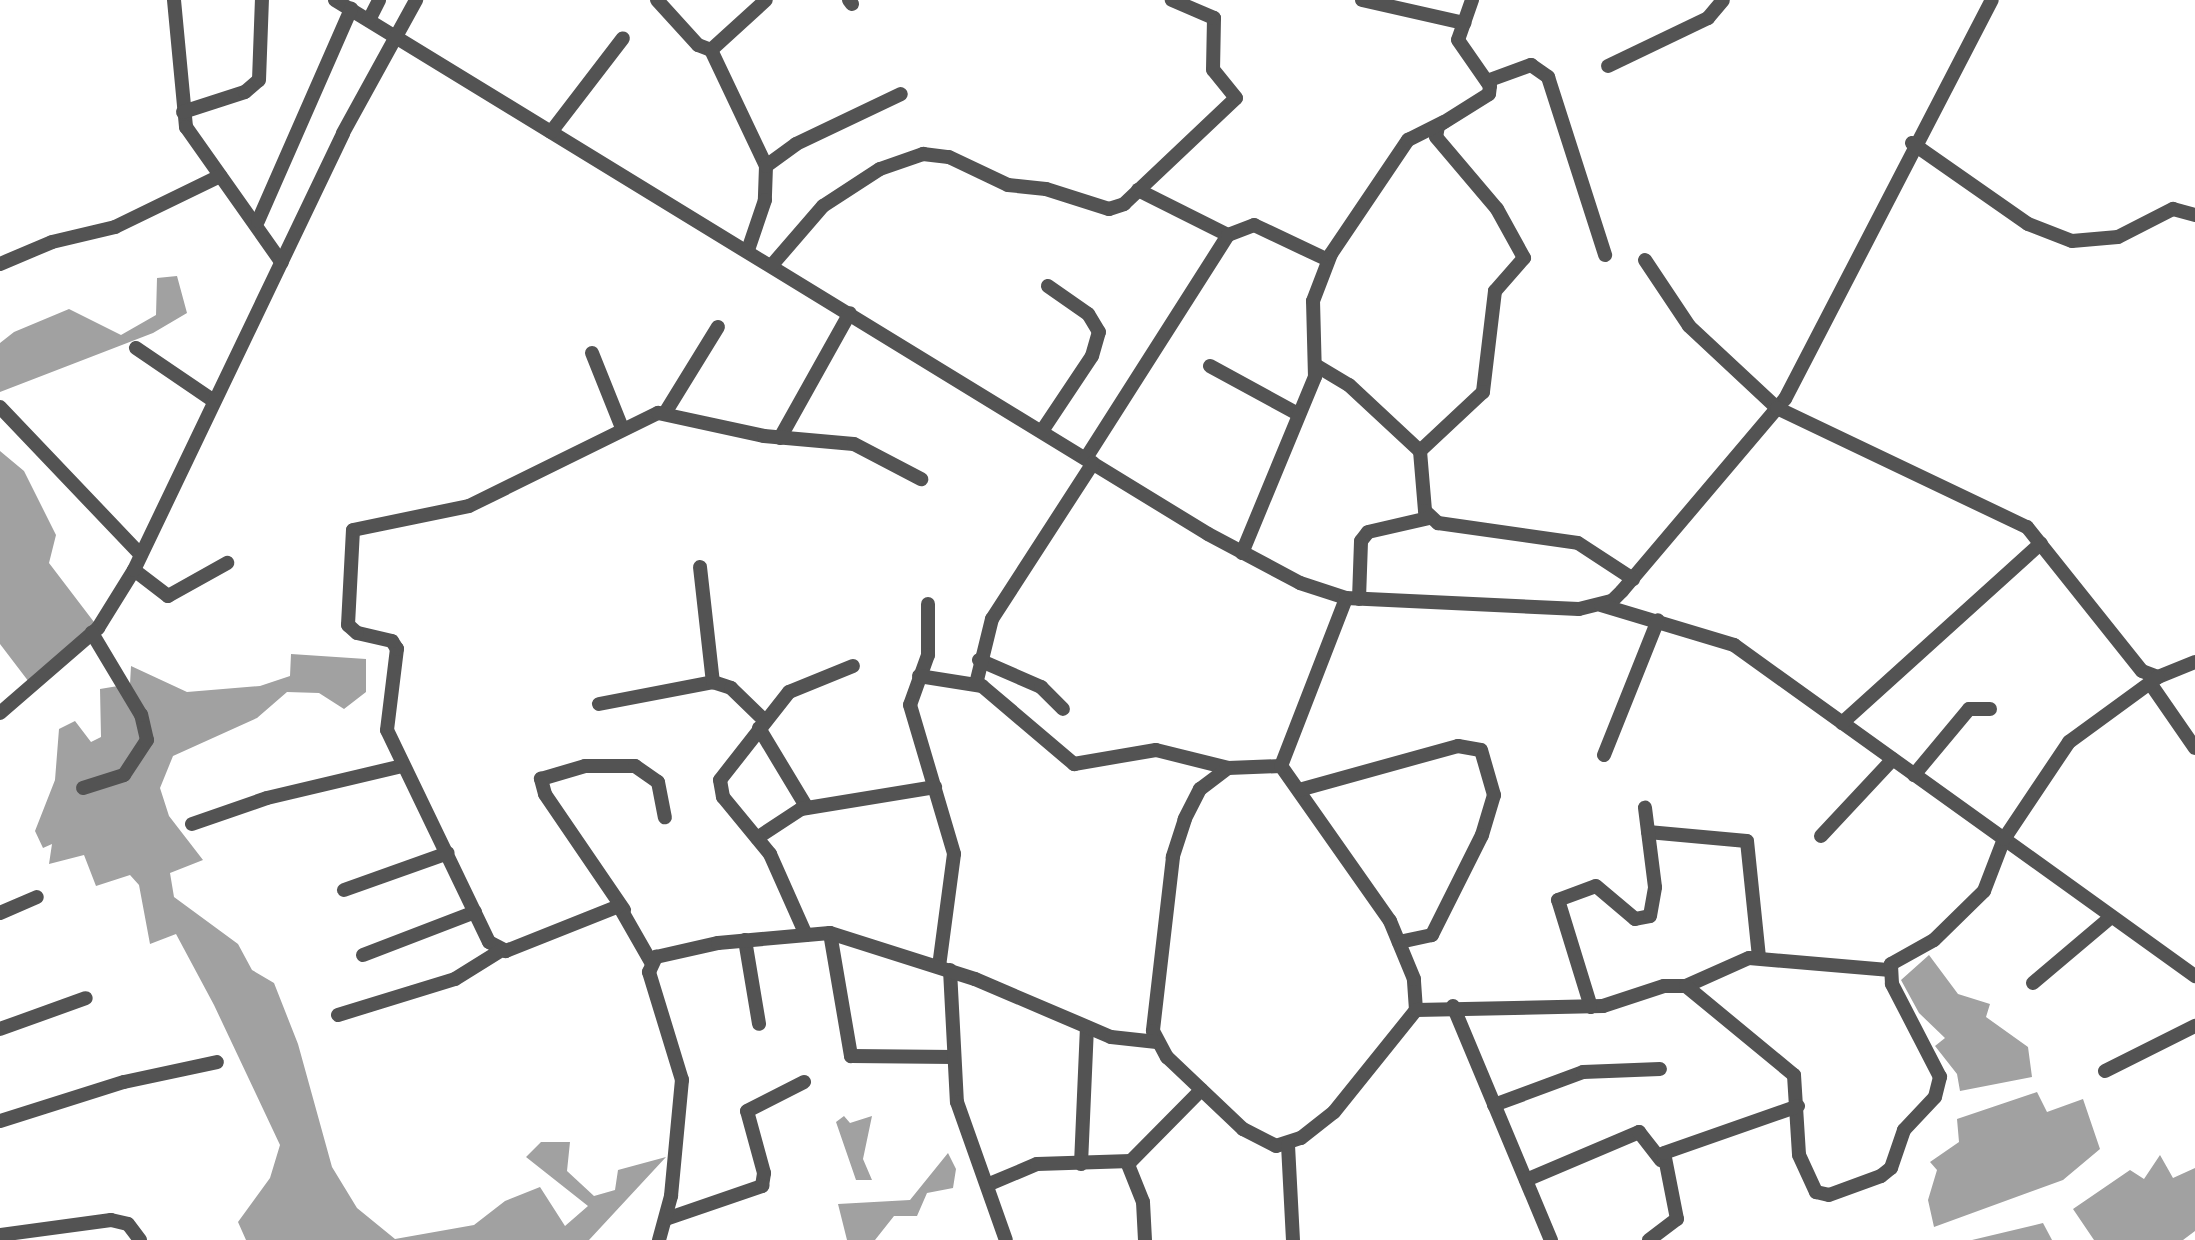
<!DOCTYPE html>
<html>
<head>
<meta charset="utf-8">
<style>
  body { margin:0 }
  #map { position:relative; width:2195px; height:1240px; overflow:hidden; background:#fff; font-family:Raleway,sans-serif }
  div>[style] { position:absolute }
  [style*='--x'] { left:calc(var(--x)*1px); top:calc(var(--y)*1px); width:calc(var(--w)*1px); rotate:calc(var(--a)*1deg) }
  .water>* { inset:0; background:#a1a1a1 }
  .minor>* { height:14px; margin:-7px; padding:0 7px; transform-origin:7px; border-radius:7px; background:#535353 }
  span { translate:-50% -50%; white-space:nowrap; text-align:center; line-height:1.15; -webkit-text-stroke:7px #fff; paint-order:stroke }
</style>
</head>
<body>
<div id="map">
  <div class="water">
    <i style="clip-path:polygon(177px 276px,187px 313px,153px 333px,0 392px,0 343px,14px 332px,69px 309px,121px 335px,156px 315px,157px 278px)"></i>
    <i style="clip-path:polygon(0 451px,24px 471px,56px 535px,49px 563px,97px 626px,32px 686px,0 644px)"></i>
    <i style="clip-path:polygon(291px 654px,366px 659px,366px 692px,344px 709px,319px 693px,287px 692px,257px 718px,173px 756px,160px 788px,169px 816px,203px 860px,170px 873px,174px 897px,238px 944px,252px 970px,274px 983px,298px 1044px,332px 1167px,357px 1208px,395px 1239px,474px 1225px,505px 1201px,540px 1187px,565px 1226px,588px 1206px,526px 1157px,541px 1142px,570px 1142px,567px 1171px,594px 1196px,615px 1190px,618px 1170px,666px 1157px,589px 1240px,246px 1240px,238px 1222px,270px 1178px,280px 1145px,214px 1005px,176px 934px,150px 944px,139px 885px,130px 875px,96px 886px,84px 855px,49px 864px,52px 844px,43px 848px,35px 831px,55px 780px,59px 729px,75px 721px,91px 742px,101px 737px,100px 689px,130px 684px,131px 666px,187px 692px,260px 686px,290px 676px)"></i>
    <i style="clip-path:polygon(1929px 955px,1958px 994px,1990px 1004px,1986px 1017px,2028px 1047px,2032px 1077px,1960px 1091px,1957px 1074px,1935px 1046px,1945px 1038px,1919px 1013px,1901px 980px)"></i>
    <i style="clip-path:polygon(2037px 1092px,2047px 1112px,2083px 1099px,2100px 1149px,2063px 1180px,1934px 1227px,1928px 1200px,1937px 1170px,1930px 1162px,1959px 1142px,1957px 1119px)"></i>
    <i style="clip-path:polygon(844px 1116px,850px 1123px,872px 1116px,863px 1159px,872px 1180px,856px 1180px,836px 1122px)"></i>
    <i style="clip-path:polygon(948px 1153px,956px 1169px,953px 1188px,927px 1193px,917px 1216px,894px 1216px,875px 1240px,847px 1240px,838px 1204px,910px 1200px)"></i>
    <i style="clip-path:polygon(2160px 1155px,2173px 1178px,2195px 1168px,2195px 1231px,2183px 1240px,2094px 1240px,2073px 1209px,2130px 1170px,2144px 1179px)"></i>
    <i style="clip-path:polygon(2043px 1223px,2052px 1240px,1972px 1240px)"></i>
  </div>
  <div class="minor">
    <i style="--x:174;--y:0;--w:128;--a:84.6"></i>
    <i style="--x:186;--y:127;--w:166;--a:54.8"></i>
    <i style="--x:335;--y:0;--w:1023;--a:31.45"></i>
    <i style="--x:1208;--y:534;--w:104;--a:28"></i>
    <i style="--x:1300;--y:583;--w:48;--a:18.1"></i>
    <i style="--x:1346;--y:598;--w:233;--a:2.7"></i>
    <i style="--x:1579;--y:609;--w:34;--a:-14"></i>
    <i style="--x:1612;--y:601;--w:14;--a:-45"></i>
    <i style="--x:1622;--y:591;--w:252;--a:-49.7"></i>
    <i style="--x:1785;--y:399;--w:449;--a:-62.6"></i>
    <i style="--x:657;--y:0;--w:61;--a:47.7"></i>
    <i style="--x:698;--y:45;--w:14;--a:21"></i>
    <i style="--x:711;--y:50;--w:74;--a:-42.3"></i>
    <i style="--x:849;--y:0;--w:5;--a:53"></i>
    <i style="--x:1362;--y:0;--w:105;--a:12.7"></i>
    <i style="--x:1472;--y:0;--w:42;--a:109.3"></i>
    <i style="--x:1458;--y:40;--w:56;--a:55.2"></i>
    <i style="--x:1490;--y:86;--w:8;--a:97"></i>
    <i style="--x:1489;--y:94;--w:60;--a:147.9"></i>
    <i style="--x:1438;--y:126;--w:11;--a:100"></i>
    <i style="--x:1436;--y:137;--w:94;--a:49.7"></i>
    <i style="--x:1497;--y:209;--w:56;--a:61.1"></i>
    <i style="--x:1524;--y:258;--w:44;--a:131.3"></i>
    <i style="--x:1495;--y:291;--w:102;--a:96.8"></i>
    <i style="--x:1483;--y:392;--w:86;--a:136.9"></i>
    <i style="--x:1420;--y:451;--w:60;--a:85.2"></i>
    <i style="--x:1425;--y:511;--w:18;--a:43"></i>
    <i style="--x:1438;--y:523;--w:141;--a:8.1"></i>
    <i style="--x:1578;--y:543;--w:66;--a:33.2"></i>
    <i style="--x:369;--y:20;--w:22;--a:-63"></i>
    <i style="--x:711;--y:50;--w:128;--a:64.6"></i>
    <i style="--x:766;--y:166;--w:34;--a:92"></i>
    <i style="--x:765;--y:200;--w:53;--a:108.8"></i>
    <i style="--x:1608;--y:66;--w:111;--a:-25.6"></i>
    <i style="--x:1708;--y:18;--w:23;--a:-50"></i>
    <i style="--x:1487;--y:81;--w:47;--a:-20"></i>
    <i style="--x:1531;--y:65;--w:21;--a:35"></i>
    <i style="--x:1548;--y:77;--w:187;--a:72.2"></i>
    <i style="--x:183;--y:112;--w:65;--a:-17.9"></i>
    <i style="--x:245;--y:92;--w:18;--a:-41"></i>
    <i style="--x:259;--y:80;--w:80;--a:-87.9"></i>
    <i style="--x:551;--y:132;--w:118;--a:-52.5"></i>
    <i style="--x:1912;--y:143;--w:141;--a:34.9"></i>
    <i style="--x:2028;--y:224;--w:47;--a:21.1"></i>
    <i style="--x:2072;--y:241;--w:46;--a:-5"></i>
    <i style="--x:2118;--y:237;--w:62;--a:-27"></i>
    <i style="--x:2173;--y:209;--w:23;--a:15"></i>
    <i style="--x:766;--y:166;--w:37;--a:-36"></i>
    <i style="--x:796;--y:144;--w:116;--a:-25.5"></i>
    <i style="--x:1138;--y:190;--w:101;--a:26.6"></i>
    <i style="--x:258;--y:221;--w:232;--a:-66.3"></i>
    <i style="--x:1645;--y:260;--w:79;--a:56.3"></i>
    <i style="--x:1689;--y:326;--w:120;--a:43"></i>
    <i style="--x:1777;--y:408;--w:277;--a:25.5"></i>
    <i style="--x:2027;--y:527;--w:184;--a:51.4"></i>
    <i style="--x:2142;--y:671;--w:17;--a:21"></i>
    <i style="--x:2158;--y:677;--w:40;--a:-22"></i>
    <i style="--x:0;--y:264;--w:56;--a:-22.9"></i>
    <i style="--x:52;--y:242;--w:65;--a:-13.4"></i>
    <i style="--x:115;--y:227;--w:117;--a:-25.9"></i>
    <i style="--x:772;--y:265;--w:78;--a:-49.2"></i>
    <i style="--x:823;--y:206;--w:68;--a:-33"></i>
    <i style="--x:880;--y:169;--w:46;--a:-19.2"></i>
    <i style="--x:923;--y:154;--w:26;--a:7"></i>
    <i style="--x:949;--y:157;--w:65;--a:25.4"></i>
    <i style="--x:1008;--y:185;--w:38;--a:6"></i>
    <i style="--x:1046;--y:189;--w:66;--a:17.6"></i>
    <i style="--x:1109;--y:209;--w:16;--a:-18"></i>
    <i style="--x:1124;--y:204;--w:154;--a:-43.4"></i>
    <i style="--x:1236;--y:98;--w:36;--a:-129"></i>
    <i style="--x:1213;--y:70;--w:52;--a:-88.9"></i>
    <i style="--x:1214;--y:18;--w:46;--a:-156.8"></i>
    <i style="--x:136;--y:348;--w:94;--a:34.2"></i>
    <i style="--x:592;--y:353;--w:81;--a:68.2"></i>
    <i style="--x:1210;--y:366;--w:100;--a:28.6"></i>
    <i style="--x:1317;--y:366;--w:37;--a:31"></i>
    <i style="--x:1349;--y:385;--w:97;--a:42.9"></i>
    <i style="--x:0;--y:407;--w:204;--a:46.4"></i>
    <i style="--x:665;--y:413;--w:101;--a:-58.4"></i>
    <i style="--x:1042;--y:431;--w:90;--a:-56.3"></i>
    <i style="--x:1092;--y:356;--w:25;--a:-74"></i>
    <i style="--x:1099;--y:332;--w:21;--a:-121"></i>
    <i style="--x:1088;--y:314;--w:49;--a:-145"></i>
    <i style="--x:780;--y:438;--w:143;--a:-60.8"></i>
    <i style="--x:1086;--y:458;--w:264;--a:-57.5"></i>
    <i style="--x:1228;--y:235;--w:28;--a:-21"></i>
    <i style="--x:1254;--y:225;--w:82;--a:25.3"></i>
    <i style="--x:1242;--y:553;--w:191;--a:-67.5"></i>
    <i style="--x:1315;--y:377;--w:76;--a:-91.5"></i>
    <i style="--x:1313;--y:301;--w:50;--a:-69"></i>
    <i style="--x:1331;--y:254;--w:138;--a:-56"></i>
    <i style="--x:1408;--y:140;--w:40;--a:-26.6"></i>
    <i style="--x:700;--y:567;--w:116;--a:83.6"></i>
    <i style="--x:134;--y:570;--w:43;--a:37.4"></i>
    <i style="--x:168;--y:596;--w:68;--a:-29.2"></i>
    <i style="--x:1359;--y:599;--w:58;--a:-88"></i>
    <i style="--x:1361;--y:541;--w:11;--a:-52"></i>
    <i style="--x:1368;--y:532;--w:63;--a:-12.9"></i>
    <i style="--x:928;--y:604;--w:51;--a:90"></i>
    <i style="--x:928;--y:655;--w:53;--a:109.8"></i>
    <i style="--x:910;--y:705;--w:155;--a:73.5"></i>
    <i style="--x:954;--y:854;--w:113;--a:97.6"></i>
    <i style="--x:1601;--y:605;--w:139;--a:16.7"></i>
    <i style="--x:1734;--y:645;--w:568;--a:35.68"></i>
    <i style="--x:979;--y:660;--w:68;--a:23.5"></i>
    <i style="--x:1041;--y:687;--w:31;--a:45"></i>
    <i style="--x:919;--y:676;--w:64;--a:9"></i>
    <i style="--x:982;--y:686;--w:121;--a:40.3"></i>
    <i style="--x:1074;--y:764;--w:83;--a:-9.7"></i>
    <i style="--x:1156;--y:750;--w:74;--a:14"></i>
    <i style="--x:2150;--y:683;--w:79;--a:55.3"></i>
    <i style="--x:976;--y:684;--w:67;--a:-76.2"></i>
    <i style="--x:992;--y:619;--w:186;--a:-57.1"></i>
    <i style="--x:599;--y:704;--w:116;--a:-10.9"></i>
    <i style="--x:713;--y:682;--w:19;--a:18"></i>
    <i style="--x:731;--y:688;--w:47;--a:44.1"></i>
    <i style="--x:0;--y:713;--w:130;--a:-40.9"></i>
    <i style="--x:98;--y:628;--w:68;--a:-58.2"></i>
    <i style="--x:134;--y:570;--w:484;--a:-64.4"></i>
    <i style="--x:343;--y:133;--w:152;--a:-61.2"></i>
    <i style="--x:1842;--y:723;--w:268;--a:-42.1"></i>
    <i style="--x:759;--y:728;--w:93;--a:59"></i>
    <i style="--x:1604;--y:755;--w:145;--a:-68.2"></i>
    <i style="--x:1281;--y:766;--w:53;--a:177.8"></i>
    <i style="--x:1228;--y:768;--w:35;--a:143"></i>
    <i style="--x:1200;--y:789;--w:34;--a:117"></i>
    <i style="--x:1185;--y:819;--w:40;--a:108"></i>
    <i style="--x:1173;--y:857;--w:175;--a:96.6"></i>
    <i style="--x:1153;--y:1031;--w:30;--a:62"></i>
    <i style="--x:1167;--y:1057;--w:105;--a:43.5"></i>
    <i style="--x:1243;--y:1129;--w:37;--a:27"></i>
    <i style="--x:1276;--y:1146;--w:26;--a:-18"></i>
    <i style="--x:1301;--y:1138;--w:42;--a:-38.2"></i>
    <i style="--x:1334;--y:1112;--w:131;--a:-51.2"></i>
    <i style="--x:1416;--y:1010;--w:31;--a:-94"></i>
    <i style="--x:1414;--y:979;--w:63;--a:-112.5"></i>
    <i style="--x:1390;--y:921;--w:189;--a:-125.1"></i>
    <i style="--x:1281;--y:766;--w:180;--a:-68.8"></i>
    <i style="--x:1914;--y:775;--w:86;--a:-50.2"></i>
    <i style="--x:1969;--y:709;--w:21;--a:0"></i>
    <i style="--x:83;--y:788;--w:43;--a:-17.6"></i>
    <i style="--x:124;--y:775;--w:42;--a:-56.7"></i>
    <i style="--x:147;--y:740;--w:26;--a:-103"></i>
    <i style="--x:141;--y:715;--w:96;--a:-120.9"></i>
    <i style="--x:1299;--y:790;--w:165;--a:-15.5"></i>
    <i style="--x:1458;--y:746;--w:23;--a:10"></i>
    <i style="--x:1481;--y:750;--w:47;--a:73.9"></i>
    <i style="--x:1494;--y:795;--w:42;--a:106.7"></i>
    <i style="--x:1482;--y:835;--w:112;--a:116.6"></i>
    <i style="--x:1432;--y:935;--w:34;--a:168"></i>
    <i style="--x:192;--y:824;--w:79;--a:-19.1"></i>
    <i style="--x:267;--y:798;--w:139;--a:-13.3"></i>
    <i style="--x:1648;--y:832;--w:99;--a:5.2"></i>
    <i style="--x:1747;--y:841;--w:117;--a:84.1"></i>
    <i style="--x:1821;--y:836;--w:105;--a:-46.9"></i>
    <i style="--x:757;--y:838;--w:53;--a:-33.4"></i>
    <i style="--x:801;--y:809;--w:136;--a:-9.3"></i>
    <i style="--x:344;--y:890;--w:110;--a:-19.6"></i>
    <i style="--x:624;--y:910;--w:140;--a:-124.3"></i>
    <i style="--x:545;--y:794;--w:16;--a:-105"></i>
    <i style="--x:541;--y:779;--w:46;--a:-16.5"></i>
    <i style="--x:585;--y:766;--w:50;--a:0"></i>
    <i style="--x:635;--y:766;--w:28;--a:35"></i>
    <i style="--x:658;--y:782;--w:36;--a:79"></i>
    <i style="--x:0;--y:913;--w:40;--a:-23.4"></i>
    <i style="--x:830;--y:933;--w:125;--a:80.3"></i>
    <i style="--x:851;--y:1056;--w:103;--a:0.6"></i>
    <i style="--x:806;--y:935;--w:89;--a:-114"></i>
    <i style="--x:770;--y:854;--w:74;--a:-129.5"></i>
    <i style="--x:723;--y:797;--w:17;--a:-100"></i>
    <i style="--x:720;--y:780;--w:112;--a:-51.9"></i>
    <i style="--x:789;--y:692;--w:69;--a:-22.1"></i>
    <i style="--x:745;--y:940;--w:85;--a:80.5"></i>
    <i style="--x:363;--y:955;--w:120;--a:-21"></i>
    <i style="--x:651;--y:962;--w:64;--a:-119.7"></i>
    <i style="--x:619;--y:906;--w:122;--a:158.3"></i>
    <i style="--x:506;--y:951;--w:19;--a:-152"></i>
    <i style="--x:489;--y:942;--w:235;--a:-115.7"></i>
    <i style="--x:387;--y:730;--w:82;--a:-83"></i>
    <i style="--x:397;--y:649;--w:9;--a:-122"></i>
    <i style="--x:392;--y:641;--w:36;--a:-167"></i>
    <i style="--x:357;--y:633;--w:12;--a:-138"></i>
    <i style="--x:348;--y:625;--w:95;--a:-87"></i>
    <i style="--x:353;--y:530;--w:118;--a:-11.7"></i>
    <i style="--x:469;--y:506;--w:211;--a:-26.2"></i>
    <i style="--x:658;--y:413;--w:108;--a:12.2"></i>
    <i style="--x:764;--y:436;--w:90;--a:5.1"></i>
    <i style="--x:854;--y:444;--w:76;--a:27.6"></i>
    <i style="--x:950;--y:970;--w:132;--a:87"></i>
    <i style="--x:957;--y:1102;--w:146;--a:70.5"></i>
    <i style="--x:2033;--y:983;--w:102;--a:-40.2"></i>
    <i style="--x:1686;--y:986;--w:69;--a:-24"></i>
    <i style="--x:1749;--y:958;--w:142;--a:4.9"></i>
    <i style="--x:1453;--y:1006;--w:254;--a:67.3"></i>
    <i style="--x:1591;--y:1007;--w:112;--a:-107.1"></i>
    <i style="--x:1558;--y:900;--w:40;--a:-20.2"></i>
    <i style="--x:1596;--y:886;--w:51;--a:40.2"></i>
    <i style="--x:1635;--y:919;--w:15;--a:-11"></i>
    <i style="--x:1650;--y:916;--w:29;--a:-80"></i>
    <i style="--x:1655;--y:887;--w:80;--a:-97.2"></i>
    <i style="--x:1416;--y:1010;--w:187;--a:-1.2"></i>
    <i style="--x:1603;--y:1006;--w:64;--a:-18.2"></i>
    <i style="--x:1664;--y:986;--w:22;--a:0"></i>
    <i style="--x:1686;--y:986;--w:140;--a:39.5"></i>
    <i style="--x:1794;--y:1075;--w:80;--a:86.4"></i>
    <i style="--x:1799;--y:1155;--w:41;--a:65.3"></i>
    <i style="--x:1816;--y:1192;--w:13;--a:13"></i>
    <i style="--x:1829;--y:1195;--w:55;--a:-20.1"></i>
    <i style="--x:1881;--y:1176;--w:13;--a:-39"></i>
    <i style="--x:1891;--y:1168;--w:40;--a:-71.1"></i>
    <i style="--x:1904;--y:1130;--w:45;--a:-46.8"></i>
    <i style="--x:1935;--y:1097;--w:21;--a:-76"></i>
    <i style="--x:1940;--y:1077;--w:105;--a:-117.3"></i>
    <i style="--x:1892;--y:984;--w:20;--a:-93"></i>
    <i style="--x:1891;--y:964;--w:49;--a:-29.2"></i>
    <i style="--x:1934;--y:940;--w:70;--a:-44.4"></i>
    <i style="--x:1984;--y:891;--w:56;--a:-69"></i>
    <i style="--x:2004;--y:839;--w:117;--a:-56.2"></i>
    <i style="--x:2069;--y:742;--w:110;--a:-36.1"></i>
    <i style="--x:338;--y:1015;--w:122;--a:-17.1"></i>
    <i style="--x:455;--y:979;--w:53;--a:-31.9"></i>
    <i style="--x:0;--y:1029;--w:91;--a:-19.8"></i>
    <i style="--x:2105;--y:1071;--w:101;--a:-26.6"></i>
    <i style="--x:1494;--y:1105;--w:95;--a:-20.3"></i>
    <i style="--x:1583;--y:1072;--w:77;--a:-2.2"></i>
    <i style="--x:0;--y:1121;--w:130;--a:-17.5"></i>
    <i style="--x:124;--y:1082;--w:95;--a:-12.1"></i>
    <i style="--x:1288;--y:1145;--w:95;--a:87"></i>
    <i style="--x:1127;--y:1162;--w:43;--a:68.2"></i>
    <i style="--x:1143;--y:1202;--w:38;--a:87"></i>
    <i style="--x:1081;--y:1164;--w:137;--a:-87.5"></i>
    <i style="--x:1526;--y:1180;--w:123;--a:-23"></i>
    <i style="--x:1639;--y:1132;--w:36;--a:52"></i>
    <i style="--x:987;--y:1185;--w:54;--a:-22.8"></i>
    <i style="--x:1037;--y:1164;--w:94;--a:-1.8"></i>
    <i style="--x:1131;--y:1161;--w:100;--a:-45.4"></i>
    <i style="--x:666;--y:1219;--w:102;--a:-19"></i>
    <i style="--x:762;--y:1186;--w:13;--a:-81"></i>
    <i style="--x:764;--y:1173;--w:64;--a:-105.3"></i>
    <i style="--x:747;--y:1111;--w:64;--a:-27"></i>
    <i style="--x:0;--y:1235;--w:112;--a:-7.7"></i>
    <i style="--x:111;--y:1220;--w:17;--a:13"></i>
    <i style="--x:128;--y:1224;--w:20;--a:53"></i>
    <i style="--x:659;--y:1240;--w:46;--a:-74.7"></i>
    <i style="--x:671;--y:1196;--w:117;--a:-84.6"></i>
    <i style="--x:682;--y:1080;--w:113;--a:-107"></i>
    <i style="--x:649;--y:972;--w:17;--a:-65"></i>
    <i style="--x:656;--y:957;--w:64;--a:-12.7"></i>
    <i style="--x:718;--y:943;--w:112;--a:-5.1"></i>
    <i style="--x:830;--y:933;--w:152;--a:17.6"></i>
    <i style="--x:975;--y:979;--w:148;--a:23.1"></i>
    <i style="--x:1111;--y:1037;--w:46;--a:6.2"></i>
    <i style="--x:1649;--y:1240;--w:35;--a:-37"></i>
    <i style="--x:1677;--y:1219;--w:67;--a:-101.1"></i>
    <i style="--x:1664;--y:1153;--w:142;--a:-19.3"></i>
  </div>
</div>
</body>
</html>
